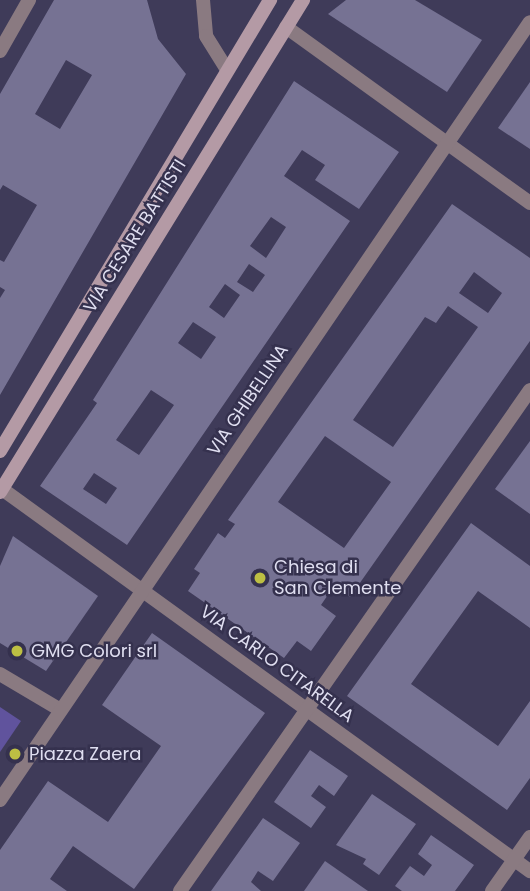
<!DOCTYPE html>
<html>
<head>
<meta charset="utf-8">
<style>
  body { margin:0 }
  #map { position:relative; width:530px; height:891px; overflow:hidden; background:#3f3b59; font-family:Poppins,sans-serif }
  div>[style] { position:absolute }
  [style*='--x'] { left:calc(var(--x)*1px); top:calc(var(--y)*1px); width:calc(var(--w)*1px); rotate:calc(var(--a)*1deg) }
  .green>* { inset:0; background:#60539d }
  .building>* { inset:0; background:#767293 }
  .street>* { height:14px; margin:-7px; padding:0 7px; transform-origin:7px; border-radius:7px; background:#8a7a81 }
  .secondary>* { height:14px; margin:-7px; padding:0 7px; transform-origin:7px; border-radius:7px; background:#b49aa5 }
  .dots>* { width:19px; height:19px; translate:-50% -50%; box-sizing:border-box; border:4px solid #35314e; border-radius:50% }
  span { translate:-50% -50%; white-space:nowrap; text-align:center; line-height:1.15; -webkit-text-stroke:5px #35314e; paint-order:stroke }
  .street-label { font-size:18px; color:#dfdef0 }
  .poi-label { font-size:18px; color:#dfdef0 }
  .left { translate:0 -50%; text-align:left }
</style>
</head>
<body>
<div id="map">
  <div class="green">
    <i style="clip-path:polygon(0 707px,21px 721px,0 752px)"></i>
  </div>
  <div class="building">
    <i style="clip-path:polygon(evenodd,54px 0,147px 0,158px 39px,186px 74px,0 395px,0 298px,5px 290px,0 287px,0 260px,4px 262px,37px 205px,3px 185px,0 190px,0 94px,54px 0,66px 60px,92px 75px,60px 129px,35px 114px,66px 60px)"></i>
    <i style="clip-path:polygon(346px 0,415px 0,482px 40px,447px 92px,328px 14px)"></i>
    <i style="clip-path:polygon(evenodd,294px 81px,399px 152px,359px 209px,315px 180px,325px 165px,302px 150px,284px 176px,350px 221px,127px 545px,40px 486px,97px 403px,93px 400px,294px 81px,271px 217px,286px 227px,266px 258px,250px 246px,271px 217px,294px 81px,249px 264px,265px 275px,253px 292px,237px 282px,249px 264px,294px 81px,225px 284px,240px 295px,224px 318px,209px 307px,225px 284px,294px 81px,193px 322px,216px 337px,201px 359px,178px 343px,193px 322px,294px 81px,151px 390px,174px 405px,139px 455px,116px 440px,151px 390px,294px 81px,94px 473px,117px 488px,106px 504px,83px 489px,94px 473px)"></i>
    <i style="clip-path:polygon(530px 82px,530px 149px,498px 128px)"></i>
    <i style="clip-path:polygon(evenodd,452px 204px,530px 258px,530px 341px,350px 597px,334px 586px,321px 605px,336px 616px,311px 651px,297px 641px,284px 658px,188px 591px,200px 573px,194px 569px,218px 533px,225px 538px,235px 524px,228px 520px,452px 204px,474px 272px,502px 293px,488px 313px,459px 293px,474px 272px,452px 204px,448px 306px,478px 327px,393px 447px,353px 420px,425px 317px,436px 323px,448px 306px,452px 204px,325px 436px,391px 482px,344px 548px,278px 502px,325px 436px)"></i>
    <i style="clip-path:polygon(530px 441px,530px 514px,495px 489px)"></i>
    <i style="clip-path:polygon(471px 523px,530px 566px,530px 628px,478px 591px,411px 684px,498px 746px,530px 701px,530px 778px,507px 810px,347px 696px)"></i>
    <i style="clip-path:polygon(13px 536px,98px 596px,46px 671px,0 643px,0 566px)"></i>
    <i style="clip-path:polygon(152px 633px,265px 713px,134px 889px,73px 846px,50px 879px,67px 891px,0 891px,0 850px,48px 781px,108px 822px,161px 746px,102px 705px)"></i>
    <i style="clip-path:polygon(310px 750px,348px 776px,334px 796px,319px 785px,311px 796px,326px 807px,311px 828px,274px 802px)"></i>
    <i style="clip-path:polygon(372px 794px,416px 824px,379px 875px,363px 864px,366px 859px,336px 845px)"></i>
    <i style="clip-path:polygon(263px 818px,300px 843px,273px 881px,258px 871px,251px 882px,261px 891px,211px 891px)"></i>
    <i style="clip-path:polygon(431px 835px,474px 865px,455px 891px,402px 891px,395px 886px,410px 866px,424px 876px,432px 865px,418px 854px)"></i>
    <i style="clip-path:polygon(325px 861px,368px 891px,304px 891px)"></i>
  </div>
  <div class="street">
    <i style="--x:203;--y:0;--w:36;--a:85"></i>
    <i style="--x:206;--y:36;--w:40;--a:58"></i>
    <i style="--x:286;--y:27;--w:301;--a:35.8"></i>
    <i style="--x:0;--y:51;--w:59;--a:-60.4"></i>
    <i style="--x:2;--y:489;--w:652;--a:35.89"></i>
    <i style="--x:0;--y:674;--w:69;--a:30.7"></i>
    <i style="--x:0;--y:800;--w:941;--a:-55.74"></i>
    <i style="--x:180;--y:891;--w:611;--a:-55.06"></i>
    <i style="--x:492;--y:891;--w:66;--a:-54.9"></i>
  </div>
  <div class="secondary">
    <i style="--x:0;--y:451;--w:526;--a:-59.09"></i>
    <i style="--x:0;--y:492;--w:578;--a:-58.37"></i>
  </div>
  <div class="dots">
    <i style="left:260px;top:578px;background:#bdbf43"></i>
    <i style="left:17px;top:651px;background:#bdbf43"></i>
    <i style="left:15px;top:754px;background:#bdbf43"></i>
  </div>
  <div class="street-label">
    <span style="left:135px;top:236px;rotate:-58deg">VIA CESARE BATTISTI</span>
    <span style="left:248px;top:400px;rotate:-56deg">VIA GHIBELLINA</span>
    <span style="left:277px;top:664px;rotate:36deg">VIA CARLO CITARELLA</span>
  </div>
  <div class="poi-label">
    <span class="left" style="left:274px;top:578px">Chiesa di<br>San Clemente</span>
    <span class="left" style="left:31px;top:651px">GMG Colori srl</span>
    <span class="left" style="left:29px;top:754px">Piazza Zaera</span>
  </div>
</div>
</body>
</html>
